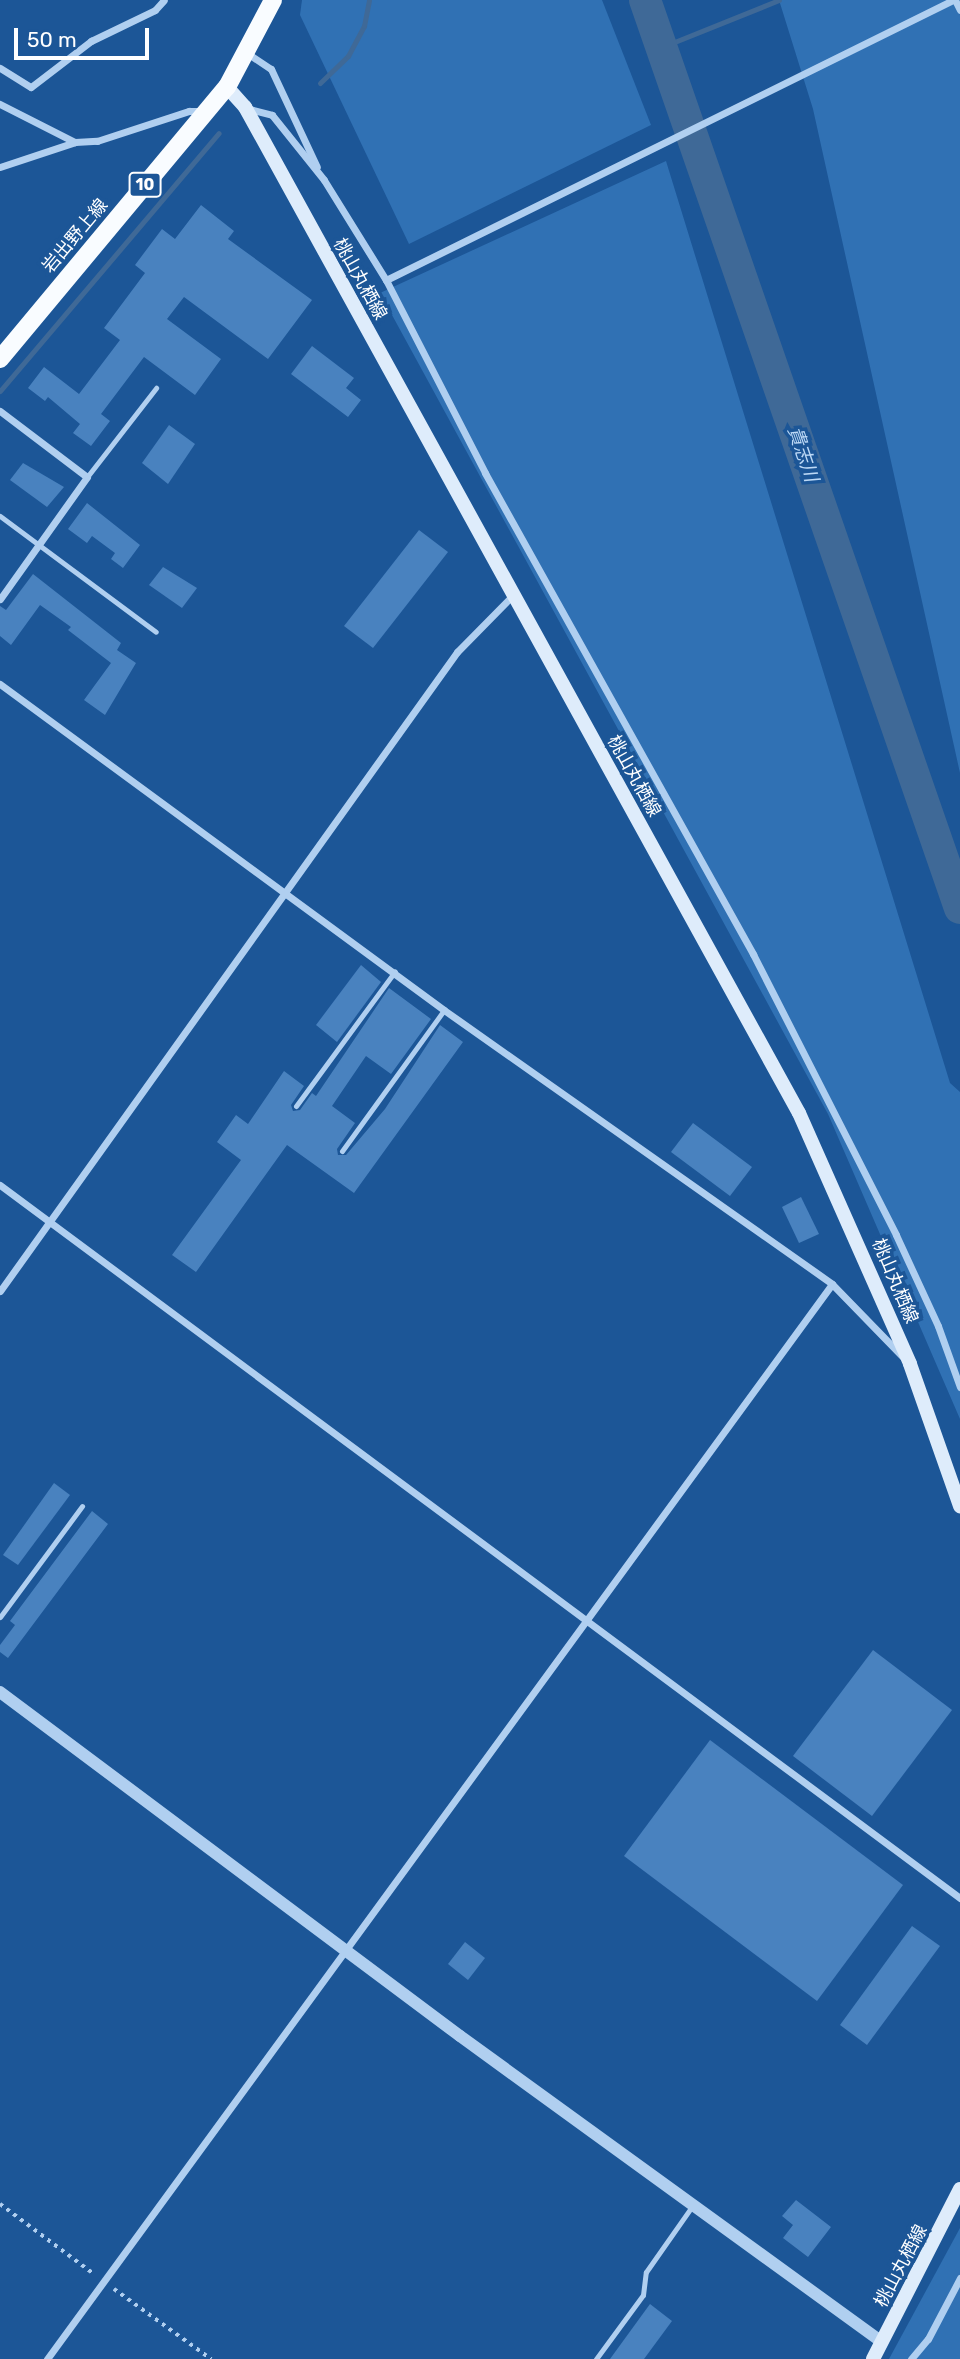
<!DOCTYPE html>
<html>
<head>
<meta charset="utf-8">
<style>
  body { margin:0 }
  #map { position:relative; width:960px; height:2359px; overflow:hidden; background:#1c5697; font-family:Rubik,"Noto Sans JP",sans-serif }
  div>[style] { position:absolute }
  [style*='--x'] { left:calc(var(--x)*1px); top:calc(var(--y)*1px); width:calc(var(--w)*1px); rotate:calc(var(--a)*1deg) }
  .green>* { inset:0; background:#3071b4 }
  .stream>* { height:5px; margin:-2.5px; padding:0 2.5px; transform-origin:2.5px; border-radius:2.5px; background:#3f6997 }
  .river>* { height:32px; margin:-16px; padding:0 16px; transform-origin:16px; border-radius:16px; background:#3f6997 }
  .building>* { inset:0; background:#4982bf }
  .path>* { height:3.5px; margin-top:-1.75px; transform-origin:0; background:repeating-linear-gradient(90deg,#b0cff0 0 3.5px,transparent 0 8.5px) }
  .service>* { height:5px; margin:-2.5px; padding:0 2.5px; transform-origin:2.5px; border-radius:2.5px; background:#b0cff0 }
  .minor>* { height:7px; margin:-3.5px; padding:0 3.5px; transform-origin:3.5px; border-radius:3.5px; background:#b0cff0 }
  .tertiary>* { height:12px; margin:-6px; padding:0 6px; transform-origin:6px; border-radius:6px; background:#b0cff0 }
  .secondary>* { height:14px; margin:-7px; padding:0 7px; transform-origin:7px; border-radius:7px; background:#deecfb }
  .primary>* { height:18px; margin:-9px; padding:0 9px; transform-origin:9px; border-radius:9px; background:#f9fcff }
  span { translate:-50% -50%; white-space:nowrap; text-align:center; line-height:1.15; -webkit-text-stroke:7px #1c5697; paint-order:stroke }
  .shield-label span { padding:2px 5px; background:#1c5697; border:2px solid; border-radius:5px; -webkit-text-stroke-width:0 }
  .shield-label { font-size:16px; color:#fff; font-weight:700 }
  .street-label { font-size:18px; color:#fff }
  .water-label { font-size:19px; color:#bdd9f6; font-style:italic }
  .scale { position:absolute; left:14px; top:28px; width:135px; height:32px; box-sizing:border-box; border:4px solid #fff; border-top:0; padding-left:9px; font-size:21px; line-height:24px; white-space:nowrap; color:#fff; -webkit-text-stroke:5px #1c5697; paint-order:stroke }
</style>
</head>
<body>
<div id="map">
  <div class="green">
    <i style="clip-path:polygon(302px 0,602px 0,651px 125px,409px 244px,300px 15px)"></i>
    <i style="clip-path:polygon(779px 0,960px 0,960px 773px,813px 109px)"></i>
    <i style="clip-path:polygon(666px 161px,950px 1083px,960px 1092px,960px 1419px,828px 1114px,380px 293px)"></i>
    <i style="clip-path:polygon(960px 2228px,960px 2359px,889px 2359px)"></i>
  </div>
  <div class="stream">
    <i style="--x:662;--y:47;--w:126;--a:-21.9"></i>
    <i style="--x:320;--y:83;--w:39;--a:-44"></i>
    <i style="--x:348;--y:56;--w:34;--a:-62"></i>
    <i style="--x:364;--y:26;--w:26;--a:-79"></i>
    <i style="--x:0;--y:391;--w:338;--a:-49.7"></i>
  </div>
  <div class="river">
    <i style="--x:645;--y:0;--w:961;--a:70.87"></i>
  </div>
  <div class="building">
    <i style="clip-path:polygon(201px 205px,234px 231px,228px 239px,312px 300px,268px 359px,184px 297px,167px 319px,221px 359px,195px 395px,144px 357px,101px 414px,110px 421px,91px 446px,73px 433px,80px 424px,48px 397px,45px 401px,28px 388px,44px 367px,79px 394px,120px 340px,104px 328px,145px 273px,135px 265px,162px 229px,175px 239px)"></i>
    <i style="clip-path:polygon(312px 346px,354px 378px,346px 388px,361px 400px,348px 417px,291px 374px)"></i>
    <i style="clip-path:polygon(169px 425px,195px 444px,168px 484px,142px 463px)"></i>
    <i style="clip-path:polygon(23px 463px,64px 487px,47px 507px,10px 480px)"></i>
    <i style="clip-path:polygon(87px 503px,140px 545px,123px 568px,111px 559px,115px 553px,92px 536px,87px 543px,68px 529px)"></i>
    <i style="clip-path:polygon(419px 530px,448px 552px,373px 648px,344px 626px)"></i>
    <i style="clip-path:polygon(163px 567px,197px 588px,182px 608px,149px 585px)"></i>
    <i style="clip-path:polygon(33px 574px,121px 643px,117px 650px,136px 663px,105px 715px,84px 700px,111px 663px,68px 630px,71px 627px,40px 605px,11px 645px,0 636px,0 606px,6px 610px)"></i>
    <i style="clip-path:polygon(361px 965px,381px 982px,337px 1042px,316px 1025px)"></i>
    <i style="clip-path:polygon(389px 988px,431px 1019px,391px 1074px,366px 1056px,332px 1106px,355px 1123px,337px 1149px,338px 1155px,346px 1155px,385px 1109px,440px 1025px,463px 1042px,354px 1193px,287px 1145px,196px 1272px,172px 1255px,241px 1160px,217px 1142px,236px 1115px,248px 1124px,284px 1071px,304px 1086px,291px 1105px,293px 1111px,300px 1110px,312px 1093px,316px 1096px)"></i>
    <i style="clip-path:polygon(693px 1123px,752px 1167px,730px 1196px,671px 1152px)"></i>
    <i style="clip-path:polygon(801px 1197px,819px 1234px,799px 1243px,782px 1207px)"></i>
    <i style="clip-path:polygon(54px 1483px,70px 1495px,18px 1565px,3px 1555px)"></i>
    <i style="clip-path:polygon(92px 1511px,108px 1524px,8px 1658px,0 1652px,0 1645px,15px 1625px,10px 1621px)"></i>
    <i style="clip-path:polygon(873px 1650px,952px 1710px,872px 1816px,793px 1756px)"></i>
    <i style="clip-path:polygon(710px 1740px,903px 1885px,817px 2001px,624px 1856px)"></i>
    <i style="clip-path:polygon(912px 1926px,940px 1946px,867px 2045px,840px 2025px)"></i>
    <i style="clip-path:polygon(465px 1942px,485px 1958px,468px 1980px,448px 1964px)"></i>
    <i style="clip-path:polygon(796px 2200px,831px 2227px,808px 2257px,783px 2238px,793px 2225px,782px 2216px)"></i>
    <i style="clip-path:polygon(650px 2304px,672px 2321px,644px 2359px,610px 2359px)"></i>
  </div>
  <div class="path">
    <i style="--x:0;--y:2204;--w:117;--a:36.7"></i>
    <i style="--x:114;--y:2289;--w:120;--a:35.8"></i>
  </div>
  <div class="service">
    <i style="--x:87;--y:477;--w:113;--a:-52.2"></i>
    <i style="--x:0;--y:516;--w:194;--a:36.6"></i>
    <i style="--x:296;--y:1106;--w:167;--a:-53.7"></i>
    <i style="--x:342;--y:1151;--w:174;--a:-54.1"></i>
    <i style="--x:0;--y:1617;--w:138;--a:-53.5"></i>
    <i style="--x:596;--y:2359;--w:79;--a:-53.7"></i>
    <i style="--x:643;--y:2295;--w:23;--a:-83"></i>
    <i style="--x:646;--y:2272;--w:82;--a:-55"></i>
  </div>
  <div class="minor">
    <i style="--x:955;--y:0;--w:11;--a:63"></i>
    <i style="--x:247;--y:53;--w:29;--a:34"></i>
    <i style="--x:271;--y:69;--w:108;--a:64.9"></i>
    <i style="--x:0;--y:68;--w:36;--a:32"></i>
    <i style="--x:31;--y:87;--w:76;--a:-37.5"></i>
    <i style="--x:91;--y:41;--w:71;--a:-25.8"></i>
    <i style="--x:155;--y:10;--w:13;--a:-48"></i>
    <i style="--x:0;--y:104;--w:84;--a:26.9"></i>
    <i style="--x:246;--y:108;--w:27;--a:15"></i>
    <i style="--x:272;--y:115;--w:83;--a:51.3"></i>
    <i style="--x:324;--y:180;--w:118;--a:58.2"></i>
    <i style="--x:386;--y:280;--w:217;--a:62.8"></i>
    <i style="--x:485;--y:473;--w:551;--a:60.87"></i>
    <i style="--x:753;--y:954;--w:315;--a:63"></i>
    <i style="--x:896;--y:1235;--w:100;--a:65.2"></i>
    <i style="--x:938;--y:1326;--w:65;--a:70.2"></i>
    <i style="--x:0;--y:167;--w:79;--a:-18.4"></i>
    <i style="--x:75;--y:142;--w:22;--a:-3"></i>
    <i style="--x:97;--y:141;--w:97;--a:-18.1"></i>
    <i style="--x:189;--y:111;--w:14;--a:0"></i>
    <i style="--x:386;--y:280;--w:632;--a:-26.28"></i>
    <i style="--x:0;--y:411;--w:109;--a:37.2"></i>
    <i style="--x:87;--y:477;--w:150;--a:125.5"></i>
    <i style="--x:0;--y:684;--w:551;--a:36.29"></i>
    <i style="--x:444;--y:1010;--w:475;--a:35.2"></i>
    <i style="--x:832;--y:1284;--w:100;--a:45.8"></i>
    <i style="--x:0;--y:1185;--w:1196;--a:36.6"></i>
    <i style="--x:0;--y:1291;--w:786;--a:-54.43"></i>
    <i style="--x:457;--y:652;--w:77;--a:-45.5"></i>
    <i style="--x:47;--y:2359;--w:1331;--a:-53.86"></i>
    <i style="--x:911;--y:2359;--w:26;--a:-50"></i>
    <i style="--x:928;--y:2339;--w:69;--a:-62.3"></i>
  </div>
  <div class="tertiary">
    <i style="--x:0;--y:1692;--w:574;--a:36.79"></i>
    <i style="--x:460;--y:2036;--w:521;--a:35.95"></i>
  </div>
  <div class="secondary">
    <i style="--x:227;--y:87;--w:27;--a:48"></i>
    <i style="--x:245;--y:107;--w:1148;--a:61.16"></i>
    <i style="--x:799;--y:1113;--w:274;--a:66.1"></i>
    <i style="--x:910;--y:1364;--w:151;--a:70.6"></i>
    <i style="--x:873;--y:2359;--w:191;--a:-62.9"></i>
  </div>
  <div class="primary">
    <i style="--x:0;--y:359;--w:354;--a:-50.2"></i>
    <i style="--x:227;--y:87;--w:98;--a:-62.1"></i>
  </div>
  <div class="shield-label">
    <span style="left:145px;top:185px">10</span>
  </div>
  <div class="street-label">
    <span style="left:75px;top:236px;rotate:-50deg">岩出野上線</span>
    <span style="left:360px;top:279px;rotate:61deg">桃山丸栖線</span>
    <span style="left:634px;top:776px;rotate:61deg">桃山丸栖線</span>
    <span style="left:895px;top:1281px;rotate:67deg">桃山丸栖線</span>
    <span style="left:901px;top:2266px;rotate:-62deg">桃山丸栖線</span>
  </div>
  <div class="water-label">
    <span style="left:803px;top:454px;rotate:71deg">貴志川</span>
  </div>
  <div class="scale">50 m</div>
</div>
</body>
</html>
